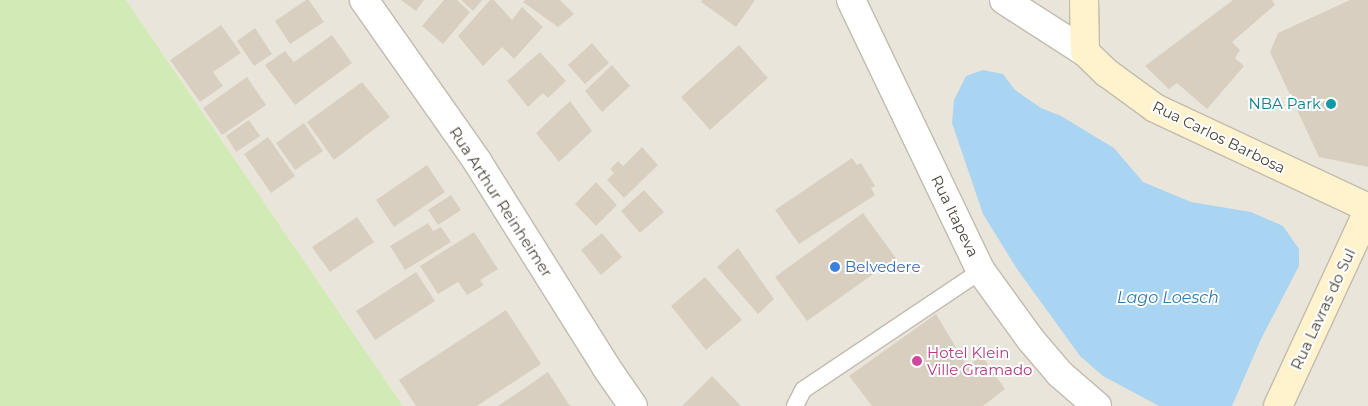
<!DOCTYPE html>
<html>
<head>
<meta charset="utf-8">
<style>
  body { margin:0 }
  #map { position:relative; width:1368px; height:406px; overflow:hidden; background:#f6f3ec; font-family:Montserrat,sans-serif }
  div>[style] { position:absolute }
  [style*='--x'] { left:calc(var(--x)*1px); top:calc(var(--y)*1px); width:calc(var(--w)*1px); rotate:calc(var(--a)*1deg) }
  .residential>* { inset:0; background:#eae5da }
  .green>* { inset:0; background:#d2eab5 }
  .water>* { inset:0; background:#a9d4f2 }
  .building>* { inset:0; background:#d8cfc1 }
  .roads { filter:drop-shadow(1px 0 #c2bbae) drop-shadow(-1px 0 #c2bbae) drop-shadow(0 1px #c2bbae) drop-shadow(0 -1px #c2bbae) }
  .lane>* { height:16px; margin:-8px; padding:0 8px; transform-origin:8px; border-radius:8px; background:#fff }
  .street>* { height:28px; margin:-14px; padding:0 14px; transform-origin:14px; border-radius:14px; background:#fff }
  .secondary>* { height:28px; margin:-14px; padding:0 14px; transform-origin:14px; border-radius:14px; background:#fff3cd }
  .dots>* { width:14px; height:14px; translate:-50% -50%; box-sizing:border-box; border:2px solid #fff; border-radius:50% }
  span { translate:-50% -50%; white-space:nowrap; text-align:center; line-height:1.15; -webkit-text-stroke:4px #fff; paint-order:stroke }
  .culture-label { font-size:15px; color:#0d838f }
  .right { translate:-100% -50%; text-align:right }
  .street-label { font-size:15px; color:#4b4439 }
  .shop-label { font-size:15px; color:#366cbe }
  .left { translate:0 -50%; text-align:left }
  .hotel-label { font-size:15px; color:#b23c85 }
  .water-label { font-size:16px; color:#2e7ab2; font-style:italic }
</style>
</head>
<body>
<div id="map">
  <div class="residential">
    <i style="clip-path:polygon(126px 0,1368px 0,1368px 406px,403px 406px)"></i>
  </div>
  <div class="green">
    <i style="clip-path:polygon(0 0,126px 0,403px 406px,0 406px)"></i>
  </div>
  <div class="water">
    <i style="clip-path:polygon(983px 70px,1003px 74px,1015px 90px,1041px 108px,1061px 116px,1114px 148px,1143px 182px,1191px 202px,1251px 212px,1283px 226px,1299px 249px,1299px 266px,1261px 339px,1232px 406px,1159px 406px,1103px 376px,1080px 356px,1017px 269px,983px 214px,952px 123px,954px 100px,966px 76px)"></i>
  </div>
  <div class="building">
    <i style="clip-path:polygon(306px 0,309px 0,324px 22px,290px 44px,275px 21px)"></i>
    <i style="clip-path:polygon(401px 0,424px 0,416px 11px)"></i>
    <i style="clip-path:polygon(444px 0,457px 0,470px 12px,443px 44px,422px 26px)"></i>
    <i style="clip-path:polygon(461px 0,482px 0,473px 11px)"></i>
    <i style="clip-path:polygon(490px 0,494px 0,512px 20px,522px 7px,543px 27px,514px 59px,502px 47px,483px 66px,458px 36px)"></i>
    <i style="clip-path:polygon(525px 0,560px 0,574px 14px,558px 27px,523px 2px)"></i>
    <i style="clip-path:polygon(702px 0,755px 0,736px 27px,701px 2px)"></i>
    <i style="clip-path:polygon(1233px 0,1272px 0,1275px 5px,1232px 42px,1240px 50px,1235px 58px,1244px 66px,1207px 109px,1177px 83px,1169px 89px,1145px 66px)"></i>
    <i style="clip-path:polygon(1350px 0,1368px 0,1368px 167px,1319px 157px,1270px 52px,1278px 33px)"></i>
    <i style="clip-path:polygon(221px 25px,241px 53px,213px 72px,223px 86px,200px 102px,170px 60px)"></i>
    <i style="clip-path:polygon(255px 28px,272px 54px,254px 66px,237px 41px)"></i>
    <i style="clip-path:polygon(332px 35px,352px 63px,295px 105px,265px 65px,285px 51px,294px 62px)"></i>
    <i style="clip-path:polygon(592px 43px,609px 63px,585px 84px,568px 65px)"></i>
    <i style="clip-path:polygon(739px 45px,768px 78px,710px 130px,681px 97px)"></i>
    <i style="clip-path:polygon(540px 52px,566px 81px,548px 98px,543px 93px,528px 107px,507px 81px)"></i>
    <i style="clip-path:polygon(612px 65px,630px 86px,602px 112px,585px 91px)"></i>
    <i style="clip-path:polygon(247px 77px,266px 105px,222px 135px,203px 108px)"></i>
    <i style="clip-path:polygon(362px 82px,390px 117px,334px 160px,307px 122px)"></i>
    <i style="clip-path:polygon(570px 101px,592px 131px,559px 162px,536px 133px)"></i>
    <i style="clip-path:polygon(249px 120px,260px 136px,236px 152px,226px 136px)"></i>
    <i style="clip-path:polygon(304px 123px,323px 151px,295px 170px,276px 143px)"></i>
    <i style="clip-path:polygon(268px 137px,295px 176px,271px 193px,244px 154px)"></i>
    <i style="clip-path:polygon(642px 147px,658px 165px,624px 198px,607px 180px,614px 173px,610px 169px,618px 161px,623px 166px)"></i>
    <i style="clip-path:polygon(852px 158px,857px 165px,861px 163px,875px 186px,871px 188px,875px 195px,799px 244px,775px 210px)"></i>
    <i style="clip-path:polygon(427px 165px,445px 192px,394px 227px,376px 200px)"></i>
    <i style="clip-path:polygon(596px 182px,617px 205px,596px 226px,575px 204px)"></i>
    <i style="clip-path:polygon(644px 190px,664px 212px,640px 233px,621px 211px)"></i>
    <i style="clip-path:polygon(451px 195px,461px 210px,438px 225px,428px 210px)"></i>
    <i style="clip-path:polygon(863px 213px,896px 258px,807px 321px,775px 277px)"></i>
    <i style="clip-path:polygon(357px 217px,374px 242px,330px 272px,312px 247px)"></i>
    <i style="clip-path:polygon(428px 223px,433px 231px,441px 227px,451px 242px,405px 270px,390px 246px)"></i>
    <i style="clip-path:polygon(474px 232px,498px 269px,480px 280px,484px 285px,467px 295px,458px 282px,438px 294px,420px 266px)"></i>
    <i style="clip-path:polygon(602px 233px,622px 257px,601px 275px,581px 250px)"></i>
    <i style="clip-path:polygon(738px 248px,774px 299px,758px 314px,717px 267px)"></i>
    <i style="clip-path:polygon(416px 272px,435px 301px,375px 340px,356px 311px)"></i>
    <i style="clip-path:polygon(705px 277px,742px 320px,706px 350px,671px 306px)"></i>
    <i style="clip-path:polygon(506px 310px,541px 364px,477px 406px,416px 406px,399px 380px)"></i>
    <i style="clip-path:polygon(936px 314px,967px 366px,982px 356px,1005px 389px,983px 406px,872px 406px,849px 376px)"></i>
    <i style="clip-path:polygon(548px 372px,570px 406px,498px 406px)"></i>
    <i style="clip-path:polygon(712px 376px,741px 406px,682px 406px)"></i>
  </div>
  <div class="roads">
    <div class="lane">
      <i style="--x:795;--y:406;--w:18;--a:-63"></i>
      <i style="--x:803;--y:390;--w:214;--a:-33.8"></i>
    </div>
    <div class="street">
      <i style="--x:364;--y:0;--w:197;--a:54.9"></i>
      <i style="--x:477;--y:161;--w:243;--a:57.9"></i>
      <i style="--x:606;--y:367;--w:47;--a:55.3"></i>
      <i style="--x:851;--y:0;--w:301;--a:64.4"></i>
      <i style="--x:981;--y:271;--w:85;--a:54.1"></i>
      <i style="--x:1031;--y:340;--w:45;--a:49.5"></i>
      <i style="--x:1060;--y:374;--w:49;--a:40.9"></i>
      <i style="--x:1004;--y:0;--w:96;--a:32.7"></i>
    </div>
    <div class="secondary">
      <i style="--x:1084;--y:0;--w:52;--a:88.9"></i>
      <i style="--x:1085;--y:52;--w:30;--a:44"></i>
      <i style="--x:1107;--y:73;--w:59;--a:36.1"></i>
      <i style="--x:1155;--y:108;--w:235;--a:25.1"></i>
      <i style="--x:1278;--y:406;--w:215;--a:-65.2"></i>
    </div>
  </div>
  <div class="dots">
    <i style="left:1331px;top:104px;background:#0f9aa8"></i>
    <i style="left:835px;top:267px;background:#3f7fe0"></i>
    <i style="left:917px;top:361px;background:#d1479c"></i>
  </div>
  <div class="culture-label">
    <span class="right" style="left:1321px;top:104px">NBA Park</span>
  </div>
  <div class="street-label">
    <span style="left:1219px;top:137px;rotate:26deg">Rua Carlos Barbosa</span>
    <span style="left:501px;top:202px;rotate:57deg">Rua Arthur Reinheimer</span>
    <span style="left:955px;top:216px;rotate:64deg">Rua Itapeva</span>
    <span style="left:1323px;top:309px;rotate:-65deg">Rua Lavras do Sul</span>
  </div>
  <div class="shop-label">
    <span class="left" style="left:845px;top:267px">Belvedere</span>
  </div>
  <div class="hotel-label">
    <span class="left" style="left:927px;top:361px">Hotel Klein<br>Ville Gramado</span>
  </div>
  <div class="water-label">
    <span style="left:1168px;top:298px">Lago Loesch</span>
  </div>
</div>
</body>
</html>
